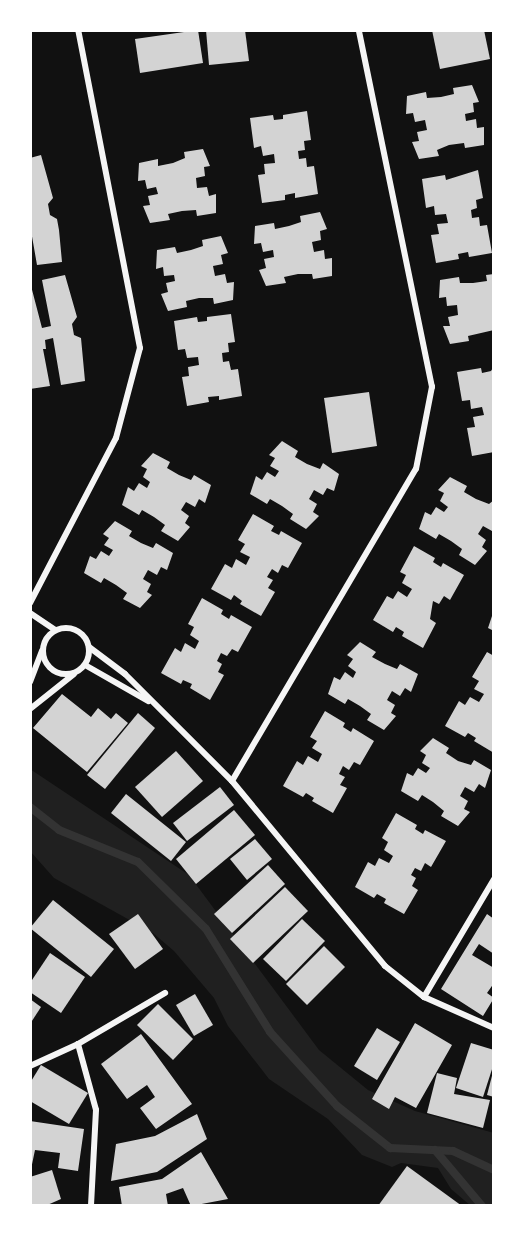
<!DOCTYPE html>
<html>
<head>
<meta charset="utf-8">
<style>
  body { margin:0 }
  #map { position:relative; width:524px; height:1236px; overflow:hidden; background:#111; font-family:Literata,serif }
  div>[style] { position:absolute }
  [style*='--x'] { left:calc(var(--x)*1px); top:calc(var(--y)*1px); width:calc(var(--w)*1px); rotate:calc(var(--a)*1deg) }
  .green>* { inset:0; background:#202020 }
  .stream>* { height:8px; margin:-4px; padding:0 4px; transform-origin:4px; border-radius:4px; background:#333 }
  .building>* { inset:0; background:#d3d3d3 }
  .minor>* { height:6px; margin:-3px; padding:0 3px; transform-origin:3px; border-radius:3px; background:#f5f5f5 }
  .minor>.ring { margin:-3px; padding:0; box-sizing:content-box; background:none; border:6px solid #f5f5f5; border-radius:50% }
  span { translate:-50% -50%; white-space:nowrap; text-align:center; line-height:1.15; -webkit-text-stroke:6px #fff; paint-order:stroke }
  .frame { position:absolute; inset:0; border:32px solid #fff; pointer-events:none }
</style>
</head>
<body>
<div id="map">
  <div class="green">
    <i style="clip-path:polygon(30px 769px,189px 875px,319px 1050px,368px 1090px,415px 1111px,494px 1133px,494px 1206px,471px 1206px,451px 1189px,438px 1168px,401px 1163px,392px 1167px,362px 1155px,328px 1119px,269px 1079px,228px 1026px,214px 998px,174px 951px,153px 933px,54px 878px,30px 851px)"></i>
  </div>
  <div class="stream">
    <i style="--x:30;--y:807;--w:37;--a:38"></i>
    <i style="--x:59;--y:830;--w:85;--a:22.1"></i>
    <i style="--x:138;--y:862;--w:95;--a:44.6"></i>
    <i style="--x:206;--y:929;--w:121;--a:58.1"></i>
    <i style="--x:270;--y:1032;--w:100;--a:47.8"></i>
    <i style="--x:337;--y:1106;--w:68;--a:38.4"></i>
    <i style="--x:390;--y:1148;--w:63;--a:2.7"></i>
    <i style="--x:453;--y:1151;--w:45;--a:24.9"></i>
    <i style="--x:435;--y:1150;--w:73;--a:50"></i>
  </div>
  <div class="building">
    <i style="clip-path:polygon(198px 30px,203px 63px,140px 73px,135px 39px)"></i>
    <i style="clip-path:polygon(206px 30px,245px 30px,249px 61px,209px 65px)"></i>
    <i style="clip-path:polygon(432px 30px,484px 30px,490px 59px,440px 69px)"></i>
    <i style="clip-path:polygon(472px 85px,479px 102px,473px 103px,474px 112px,465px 114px,466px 121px,476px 119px,477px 128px,484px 127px,484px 145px,465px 148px,464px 143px,449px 145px,437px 150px,439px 156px,419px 159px,412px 142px,419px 141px,417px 132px,427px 130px,425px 120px,415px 122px,413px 113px,406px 114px,407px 96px,426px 92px,427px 98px,441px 97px,454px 94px,453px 88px)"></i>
    <i style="clip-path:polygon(307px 111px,311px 140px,304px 141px,305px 150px,298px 151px,299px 159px,306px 158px,307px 167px,314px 166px,318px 194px,295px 198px,295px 193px,285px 195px,285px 200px,262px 203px,258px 175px,265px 174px,264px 164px,275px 163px,274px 154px,263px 156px,261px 146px,254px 148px,250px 118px,273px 115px,274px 120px,283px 119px,283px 115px)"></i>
    <i style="clip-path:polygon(203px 149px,210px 166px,204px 167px,205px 176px,196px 178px,197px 188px,207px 187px,209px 196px,216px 194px,216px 213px,197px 216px,196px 210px,182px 211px,168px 214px,170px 220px,150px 223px,143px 206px,150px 205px,148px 196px,158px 194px,156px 187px,147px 189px,145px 180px,138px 181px,139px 163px,158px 159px,158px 166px,173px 163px,185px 158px,184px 152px)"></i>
    <i style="clip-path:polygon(41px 155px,53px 198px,48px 204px,50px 215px,57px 219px,59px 230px,62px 262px,37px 265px,30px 225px,30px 158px)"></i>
    <i style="clip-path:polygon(478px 170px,483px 198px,476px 200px,477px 208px,471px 210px,472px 218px,479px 217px,480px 226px,487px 225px,492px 253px,469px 257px,468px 252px,458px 254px,459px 259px,436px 263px,431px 235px,439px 234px,437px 224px,448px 223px,446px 214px,435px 215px,434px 206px,426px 208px,422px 179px,445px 175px,446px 180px)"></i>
    <i style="clip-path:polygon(320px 212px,327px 229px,320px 231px,321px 240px,312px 242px,314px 252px,324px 250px,325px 259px,332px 258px,332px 276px,313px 279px,312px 274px,298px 274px,284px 277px,286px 283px,266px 286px,259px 270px,266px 268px,264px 259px,274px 257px,273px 250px,263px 252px,261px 243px,254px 244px,255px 226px,274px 223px,275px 229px,289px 226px,301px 222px,300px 216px)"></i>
    <i style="clip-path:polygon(221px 236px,228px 253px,221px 255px,223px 264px,213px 266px,215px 276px,225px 274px,227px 283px,234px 282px,233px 300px,214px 304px,213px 298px,199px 298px,186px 301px,187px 307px,168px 311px,161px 294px,168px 292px,166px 283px,175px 281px,174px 275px,164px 276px,163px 267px,156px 269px,157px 250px,175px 247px,177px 253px,191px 250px,203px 246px,202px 240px)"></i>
    <i style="clip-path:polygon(494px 274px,494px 330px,468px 336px,469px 341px,450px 344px,443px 326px,450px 326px,448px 317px,458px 315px,457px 305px,447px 306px,446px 297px,439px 298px,440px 280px,459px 277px,460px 283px,473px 283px,487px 281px,486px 275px)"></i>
    <i style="clip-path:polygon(65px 275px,77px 317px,72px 324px,74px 335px,81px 338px,85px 381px,61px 385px,53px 338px,45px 340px,46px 349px,43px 349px,50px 386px,30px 389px,30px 282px,42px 328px,51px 326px,42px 280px)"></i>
    <i style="clip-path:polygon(231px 314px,235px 342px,228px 343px,229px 352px,222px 353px,223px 362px,229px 361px,231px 370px,238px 369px,242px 396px,219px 400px,219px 396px,208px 397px,209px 402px,187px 406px,182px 377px,189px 376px,188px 367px,199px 365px,198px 357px,187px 358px,185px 349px,178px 350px,174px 321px,197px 317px,198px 322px,207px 321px,207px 317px)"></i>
    <i style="clip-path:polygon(494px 366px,494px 452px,472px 456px,467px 428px,475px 427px,473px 417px,484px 415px,482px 407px,471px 409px,470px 400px,462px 401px,457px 372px,481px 368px,482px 373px,491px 371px)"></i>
    <i style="clip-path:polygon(369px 392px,377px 446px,332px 453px,324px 398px)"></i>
    <i style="clip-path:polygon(282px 441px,298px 451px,295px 457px,307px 464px,320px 469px,323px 463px,339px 474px,334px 491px,327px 488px,323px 495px,314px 490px,309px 499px,317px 504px,313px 512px,319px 516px,306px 529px,290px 519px,293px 514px,282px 506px,270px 499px,267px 504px,250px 494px,256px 476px,262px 480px,267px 472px,275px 477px,279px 471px,270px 466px,275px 458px,269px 455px)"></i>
    <i style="clip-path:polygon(153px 453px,170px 462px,167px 468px,179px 475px,191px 480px,194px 475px,211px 485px,205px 503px,199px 499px,195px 507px,186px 502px,181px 510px,189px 516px,185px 523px,190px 527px,178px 541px,161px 531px,165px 525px,154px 517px,142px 510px,139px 515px,122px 505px,128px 487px,134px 491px,139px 483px,147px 488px,150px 482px,143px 477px,147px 469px,141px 466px)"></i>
    <i style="clip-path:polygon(450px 477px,467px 486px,464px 492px,476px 499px,489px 504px,494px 500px,494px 527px,492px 531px,483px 526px,478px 534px,486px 540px,482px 547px,487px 551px,475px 565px,459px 555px,462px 549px,451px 541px,439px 534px,436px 539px,419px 529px,425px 512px,431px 515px,436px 507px,444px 512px,448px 507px,440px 501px,444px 493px,438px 490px)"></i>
    <i style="clip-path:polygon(253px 514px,274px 526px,271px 531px,279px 535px,281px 531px,302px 543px,288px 568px,282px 565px,278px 573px,272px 569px,267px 577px,273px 580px,268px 588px,275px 592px,261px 616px,240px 604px,242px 601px,234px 595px,231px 600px,211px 589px,225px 564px,232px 568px,236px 559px,246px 565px,250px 557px,240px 552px,245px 544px,238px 540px)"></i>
    <i style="clip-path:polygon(115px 521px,132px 531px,129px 536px,141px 543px,153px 548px,156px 543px,173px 553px,167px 570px,161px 567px,157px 575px,148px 570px,143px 579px,151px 584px,147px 592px,152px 595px,140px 608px,123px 599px,127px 593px,116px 585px,104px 578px,101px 583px,84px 573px,90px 556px,96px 559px,101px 551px,109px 556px,113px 550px,104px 545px,109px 538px,103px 534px)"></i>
    <i style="clip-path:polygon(414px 546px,435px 558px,433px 562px,441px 567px,443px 563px,464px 575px,450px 600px,444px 596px,439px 604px,433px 601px,430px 619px,436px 623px,423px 648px,402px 636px,404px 632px,396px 627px,393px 632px,373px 620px,387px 596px,393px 599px,398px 591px,407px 597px,412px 589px,402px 583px,406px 575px,400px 572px)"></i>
    <i style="clip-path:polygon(202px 598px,223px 610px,221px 614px,229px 619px,231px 615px,252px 627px,238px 652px,232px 649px,227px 656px,221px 653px,217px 661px,222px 664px,218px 672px,224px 675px,210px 700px,190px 688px,192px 684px,183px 680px,181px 684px,161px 673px,175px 648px,181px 652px,185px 643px,195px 649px,199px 641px,190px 635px,194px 627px,188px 624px)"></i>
    <i style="clip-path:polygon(494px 610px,494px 631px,488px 628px)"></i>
    <i style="clip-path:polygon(360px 642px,376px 652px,372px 657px,385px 664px,397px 669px,400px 664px,418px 674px,411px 692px,405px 688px,400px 696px,392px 691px,387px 700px,395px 705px,391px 713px,396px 716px,384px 730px,367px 720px,371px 714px,360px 706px,348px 699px,345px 704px,328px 694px,334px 677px,340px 680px,345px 672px,353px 678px,356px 672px,348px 666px,353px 659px,347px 655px)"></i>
    <i style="clip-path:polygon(487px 652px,494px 656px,494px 753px,474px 741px,476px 738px,468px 733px,465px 737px,445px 726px,459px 701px,465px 705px,470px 697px,479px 702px,484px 694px,474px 689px,479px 681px,472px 677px)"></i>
    <i style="clip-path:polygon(62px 694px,91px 717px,98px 708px,111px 719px,116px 713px,128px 723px,87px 772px,33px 728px)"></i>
    <i style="clip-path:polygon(325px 711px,345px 723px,343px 727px,351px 732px,353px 728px,374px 741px,360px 765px,354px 762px,349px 770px,343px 766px,339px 774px,345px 777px,340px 785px,347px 788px,333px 813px,312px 801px,314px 798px,306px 793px,303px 797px,283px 786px,297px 761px,303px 765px,308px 756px,318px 762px,322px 754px,312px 748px,317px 741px,310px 737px)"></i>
    <i style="clip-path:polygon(138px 713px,155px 728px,105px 789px,87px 775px)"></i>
    <i style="clip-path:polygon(433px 738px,449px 748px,446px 753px,458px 761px,471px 765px,474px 760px,491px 770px,485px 788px,479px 784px,474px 792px,465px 787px,460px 796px,468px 801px,464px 809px,470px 812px,458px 826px,441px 816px,444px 811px,433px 802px,422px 795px,418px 801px,401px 791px,407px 773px,413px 776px,418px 768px,426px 773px,430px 768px,422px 763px,426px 755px,420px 751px)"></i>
    <i style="clip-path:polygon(176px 751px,203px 781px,162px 817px,135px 787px)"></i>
    <i style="clip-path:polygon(220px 787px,234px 805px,187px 841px,173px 823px)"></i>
    <i style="clip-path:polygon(126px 794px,186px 842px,171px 861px,111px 813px)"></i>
    <i style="clip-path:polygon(234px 810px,255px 835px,196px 884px,176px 859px)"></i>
    <i style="clip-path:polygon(396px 813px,417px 825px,415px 829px,423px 834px,425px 830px,446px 841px,431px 867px,425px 863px,421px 871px,415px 868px,411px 875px,416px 878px,412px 886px,418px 890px,404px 914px,384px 903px,386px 899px,377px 894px,374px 898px,355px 887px,368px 862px,375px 866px,379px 858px,389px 863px,393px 856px,384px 850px,388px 842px,382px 838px)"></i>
    <i style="clip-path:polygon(255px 839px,272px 859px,247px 880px,230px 859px)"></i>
    <i style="clip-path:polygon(268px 865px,285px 884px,232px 933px,214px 914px)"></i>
    <i style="clip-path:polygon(285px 887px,308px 911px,253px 963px,230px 939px)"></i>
    <i style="clip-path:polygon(53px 900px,114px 949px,91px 977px,30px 928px)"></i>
    <i style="clip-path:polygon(138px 914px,163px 949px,135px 969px,109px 934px)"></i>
    <i style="clip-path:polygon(487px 914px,494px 919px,494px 954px,479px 944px,472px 955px,494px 968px,494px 983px,487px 993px,494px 998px,483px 1016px,441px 989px)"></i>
    <i style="clip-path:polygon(302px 919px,325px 941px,286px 981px,263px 959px)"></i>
    <i style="clip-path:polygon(324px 946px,345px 967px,307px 1005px,286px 984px)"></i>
    <i style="clip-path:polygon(50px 953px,85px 977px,61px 1013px,30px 992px,30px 983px)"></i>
    <i style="clip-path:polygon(195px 994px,213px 1025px,194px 1036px,176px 1005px)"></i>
    <i style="clip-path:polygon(30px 999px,41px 1007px,30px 1024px)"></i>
    <i style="clip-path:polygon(158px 1004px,193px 1039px,173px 1060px,137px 1025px)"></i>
    <i style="clip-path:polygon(415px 1023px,452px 1045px,416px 1108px,395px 1097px,389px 1109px,372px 1099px)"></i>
    <i style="clip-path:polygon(377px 1028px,400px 1042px,377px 1080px,354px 1066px)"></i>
    <i style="clip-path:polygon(141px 1034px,192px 1104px,156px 1129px,140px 1108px,155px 1097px,147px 1085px,127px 1099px,101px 1064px)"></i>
    <i style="clip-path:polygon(471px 1043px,494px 1050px,494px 1063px,483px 1097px,456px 1088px)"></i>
    <i style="clip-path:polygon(41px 1065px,88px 1093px,69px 1124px,30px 1101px,30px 1083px)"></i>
    <i style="clip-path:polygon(493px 1072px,494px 1073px,494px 1097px,487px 1095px)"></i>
    <i style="clip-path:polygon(437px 1073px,457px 1078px,454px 1094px,490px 1100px,483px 1128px,427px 1113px)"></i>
    <i style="clip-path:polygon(197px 1114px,207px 1139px,157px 1172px,111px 1181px,116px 1144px,155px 1136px)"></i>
    <i style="clip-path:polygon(30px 1121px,84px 1129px,78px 1171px,58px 1168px,60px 1153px,35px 1150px,30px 1174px)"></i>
    <i style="clip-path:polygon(201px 1152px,228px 1199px,191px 1206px,183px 1188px,166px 1194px,168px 1206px,122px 1206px,119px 1187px,162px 1179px)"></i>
    <i style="clip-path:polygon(407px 1166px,462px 1206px,378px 1206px)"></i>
    <i style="clip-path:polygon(52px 1170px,61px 1199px,45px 1206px,30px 1206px,30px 1177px)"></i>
  </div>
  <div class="minor">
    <i style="--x:30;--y:603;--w:186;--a:-62.5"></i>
    <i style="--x:116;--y:438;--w:93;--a:-75.1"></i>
    <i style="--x:140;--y:348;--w:324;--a:-101"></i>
    <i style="--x:30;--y:613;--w:30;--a:34"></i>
    <i class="ring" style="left:43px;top:628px;width:40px;height:40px"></i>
    <i style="--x:89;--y:647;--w:45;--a:36.9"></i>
    <i style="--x:125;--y:674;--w:151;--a:45"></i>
    <i style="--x:232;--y:781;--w:240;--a:50.4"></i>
    <i style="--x:385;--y:966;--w:50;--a:38.5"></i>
    <i style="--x:424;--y:997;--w:77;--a:23.9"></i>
    <i style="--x:85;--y:665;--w:73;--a:29.7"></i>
    <i style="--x:30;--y:682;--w:34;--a:-69"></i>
    <i style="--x:30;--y:709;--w:56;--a:-38.5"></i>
    <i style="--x:232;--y:781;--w:362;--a:-59.5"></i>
    <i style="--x:416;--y:469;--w:84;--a:-79"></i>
    <i style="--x:432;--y:387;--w:364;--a:-101.6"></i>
    <i style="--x:424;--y:997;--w:137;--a:-59.3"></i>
    <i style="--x:78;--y:1044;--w:68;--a:74.7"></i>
    <i style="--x:96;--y:1110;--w:96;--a:93"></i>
    <i style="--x:30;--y:1066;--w:53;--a:-24.6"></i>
    <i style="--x:78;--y:1044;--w:101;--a:-30.4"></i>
  </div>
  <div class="frame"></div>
</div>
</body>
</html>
